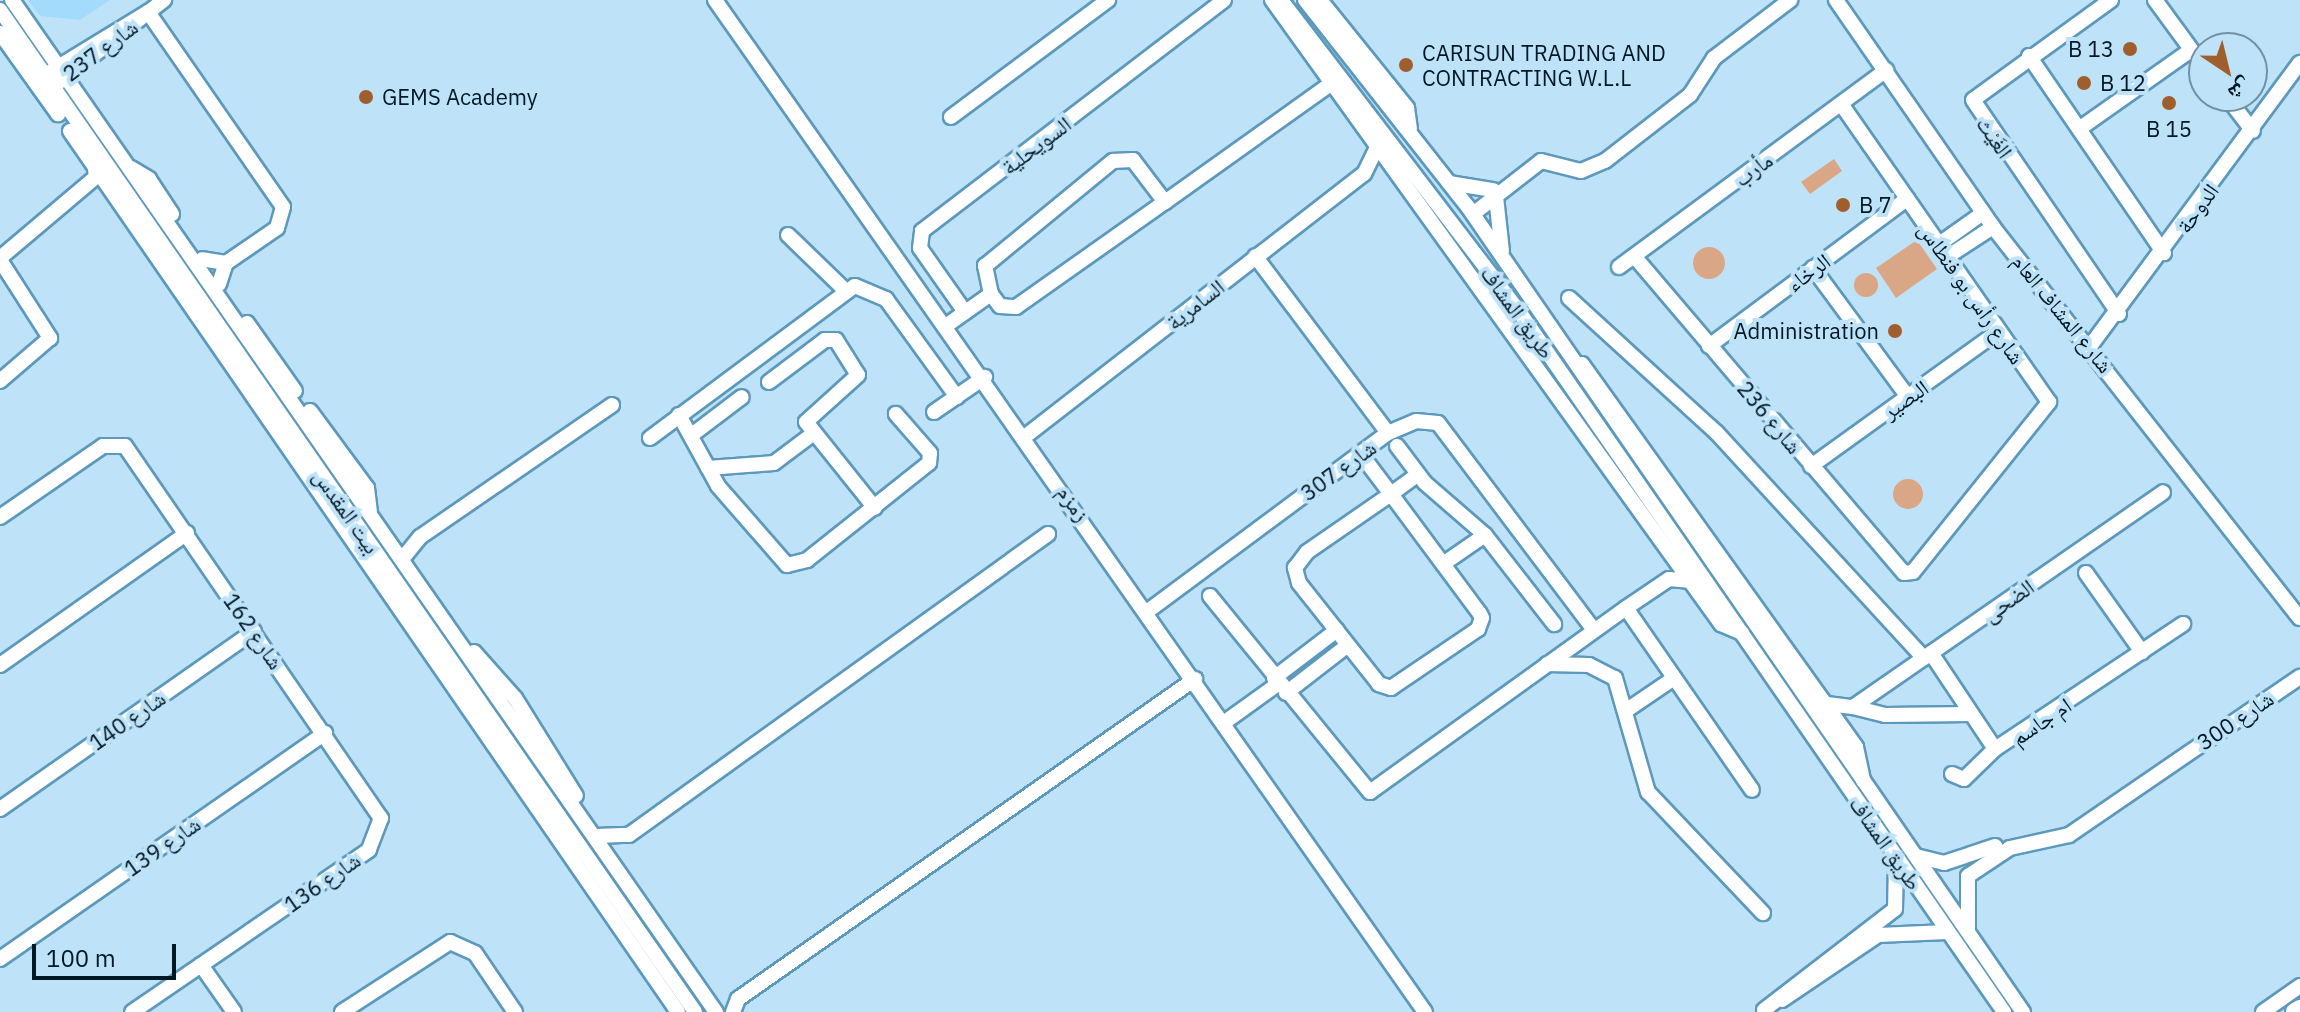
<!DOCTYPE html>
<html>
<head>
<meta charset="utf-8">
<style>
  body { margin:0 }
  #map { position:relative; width:2300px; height:1012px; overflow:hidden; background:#bee3f9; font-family:"IBM Plex Sans","Noto Naskh Arabic",sans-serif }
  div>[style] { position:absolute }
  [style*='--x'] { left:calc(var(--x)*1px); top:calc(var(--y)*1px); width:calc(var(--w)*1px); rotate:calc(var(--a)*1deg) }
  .built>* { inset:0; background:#a3dbfc }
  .green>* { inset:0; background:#daa786 }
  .round { border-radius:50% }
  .roads { filter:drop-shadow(2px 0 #5c99bc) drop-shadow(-2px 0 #5c99bc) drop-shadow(0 2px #5c99bc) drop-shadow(0 -2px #5c99bc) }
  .minor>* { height:14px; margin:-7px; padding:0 7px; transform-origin:7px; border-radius:7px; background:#fff }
  .major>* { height:18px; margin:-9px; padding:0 9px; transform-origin:9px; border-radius:9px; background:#fff }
  .dots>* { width:22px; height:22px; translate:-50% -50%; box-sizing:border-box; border:4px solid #bee3f9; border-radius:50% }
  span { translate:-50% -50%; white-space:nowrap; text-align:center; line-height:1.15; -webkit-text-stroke:8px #bee3f9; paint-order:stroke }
  .poi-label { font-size:22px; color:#001724 }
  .right { translate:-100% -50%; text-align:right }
  .left { translate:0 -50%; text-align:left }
  .street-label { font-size:22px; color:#001724 }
  .north { position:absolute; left:2188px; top:32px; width:80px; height:80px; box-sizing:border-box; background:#bee3f9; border:2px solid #7291a4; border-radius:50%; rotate:145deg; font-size:22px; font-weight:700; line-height:32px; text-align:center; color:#001724 }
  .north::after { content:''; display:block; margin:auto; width:28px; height:36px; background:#a15e2d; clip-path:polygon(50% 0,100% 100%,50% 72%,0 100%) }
  .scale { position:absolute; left:32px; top:944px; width:144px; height:36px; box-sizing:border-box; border:4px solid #001724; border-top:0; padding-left:10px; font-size:24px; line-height:28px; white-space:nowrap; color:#001724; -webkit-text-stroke:6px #bee3f9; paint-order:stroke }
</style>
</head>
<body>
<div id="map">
  <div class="built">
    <i style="clip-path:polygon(28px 0,110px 0,80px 20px,40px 16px)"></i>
  </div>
  <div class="green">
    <i style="clip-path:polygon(1834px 159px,1842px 171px,1810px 194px,1801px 182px)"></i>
    <i style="clip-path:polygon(1917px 240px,1937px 269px,1896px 298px,1876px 268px)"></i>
    <i class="round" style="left:1693px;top:247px;width:32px;height:32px"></i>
    <i class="round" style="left:1854px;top:273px;width:24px;height:24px"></i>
    <i class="round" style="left:1893px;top:479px;width:30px;height:30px"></i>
  </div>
  <div class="roads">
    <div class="minor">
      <i style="--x:12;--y:0;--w:1233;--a:55.18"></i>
      <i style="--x:715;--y:0;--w:1236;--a:54.95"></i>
      <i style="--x:1272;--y:0;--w:769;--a:54.26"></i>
      <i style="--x:1721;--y:624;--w:23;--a:23"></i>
      <i style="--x:1281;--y:0;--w:390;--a:52.6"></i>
      <i style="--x:1518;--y:310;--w:854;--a:55.3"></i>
      <i style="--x:1305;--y:0;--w:263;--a:51.8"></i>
      <i style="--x:1468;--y:207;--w:978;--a:55.42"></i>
      <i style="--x:1320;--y:0;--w:139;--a:51.1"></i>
      <i style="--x:1407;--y:108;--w:21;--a:82"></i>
      <i style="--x:1836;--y:0;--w:276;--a:55.3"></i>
      <i style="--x:1993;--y:227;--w:497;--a:51.9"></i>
      <i style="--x:2111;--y:0;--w:170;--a:144.1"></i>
      <i style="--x:1973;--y:100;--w:259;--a:55.7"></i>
      <i style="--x:2155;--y:0;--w:83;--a:53.8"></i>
      <i style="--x:0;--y:10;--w:1219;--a:55.25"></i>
      <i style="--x:148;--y:12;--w:237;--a:55.3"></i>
      <i style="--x:283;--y:207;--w:22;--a:106"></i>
      <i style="--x:277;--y:228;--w:62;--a:145.5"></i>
      <i style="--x:226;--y:263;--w:24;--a:-171"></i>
      <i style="--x:0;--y:33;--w:100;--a:54.4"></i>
      <i style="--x:2029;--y:56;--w:239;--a:55.6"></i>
      <i style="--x:50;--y:72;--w:115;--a:-31.5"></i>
      <i style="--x:58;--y:83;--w:135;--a:-38.1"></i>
      <i style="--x:2226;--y:96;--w:44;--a:52.4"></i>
      <i style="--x:951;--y:117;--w:196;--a:-36.7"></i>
      <i style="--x:2079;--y:129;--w:137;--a:-35.2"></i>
      <i style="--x:70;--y:131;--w:1070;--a:55.39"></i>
      <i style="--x:1541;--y:161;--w:41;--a:14"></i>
      <i style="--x:1581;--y:171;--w:26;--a:-23"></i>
      <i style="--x:1605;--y:161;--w:108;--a:-37.8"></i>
      <i style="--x:1690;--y:95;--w:44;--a:-57"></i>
      <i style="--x:1714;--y:58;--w:96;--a:-37.3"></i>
      <i style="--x:131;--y:168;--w:21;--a:31"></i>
      <i style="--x:149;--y:179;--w:42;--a:56.7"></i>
      <i style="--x:1449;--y:183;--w:45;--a:9"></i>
      <i style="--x:1496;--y:197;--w:54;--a:83.7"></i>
      <i style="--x:1473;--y:214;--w:86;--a:-37.9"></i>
      <i style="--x:788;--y:235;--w:78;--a:44"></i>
      <i style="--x:1938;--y:245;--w:55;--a:-35.4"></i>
      <i style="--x:1634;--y:256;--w:416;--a:49.6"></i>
      <i style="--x:1904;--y:573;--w:9;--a:-6"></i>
      <i style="--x:1913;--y:572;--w:218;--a:-51.3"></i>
      <i style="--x:2049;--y:402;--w:363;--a:-124.9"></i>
      <i style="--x:1947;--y:257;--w:55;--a:-33.1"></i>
      <i style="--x:0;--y:258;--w:126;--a:-40.2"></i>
      <i style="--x:96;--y:177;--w:8;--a:-97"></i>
      <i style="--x:0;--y:260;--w:93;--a:57.3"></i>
      <i style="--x:50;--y:338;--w:66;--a:139.3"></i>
      <i style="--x:1619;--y:267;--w:332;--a:-36.4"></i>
      <i style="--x:1813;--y:268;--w:160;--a:53.6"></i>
      <i style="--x:219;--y:284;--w:22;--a:-72"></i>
      <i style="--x:991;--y:294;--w:15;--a:53"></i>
      <i style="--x:1000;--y:306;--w:16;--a:4"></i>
      <i style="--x:1016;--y:307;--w:182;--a:-35.2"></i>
      <i style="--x:1569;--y:298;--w:199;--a:42.4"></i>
      <i style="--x:1716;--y:432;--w:307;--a:47.4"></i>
      <i style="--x:965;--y:312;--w:78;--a:-125.1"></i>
      <i style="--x:920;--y:248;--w:17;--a:-83"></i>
      <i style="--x:922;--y:231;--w:380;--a:-37.4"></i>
      <i style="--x:247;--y:323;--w:83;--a:54.8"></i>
      <i style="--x:947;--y:325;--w:54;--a:-35.2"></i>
      <i style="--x:991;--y:294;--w:29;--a:-102"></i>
      <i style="--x:985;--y:266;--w:166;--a:-39.4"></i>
      <i style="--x:1113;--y:161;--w:20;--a:-3"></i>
      <i style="--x:1133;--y:160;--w:53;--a:52.7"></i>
      <i style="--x:1165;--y:202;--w:205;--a:-35.5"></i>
      <i style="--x:1709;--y:346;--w:247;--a:-36.6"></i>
      <i style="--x:2088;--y:349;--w:356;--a:-53.5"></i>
      <i style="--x:1582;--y:364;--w:471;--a:54.4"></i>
      <i style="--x:1856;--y:747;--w:35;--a:78"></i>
      <i style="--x:769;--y:382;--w:70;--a:-36.9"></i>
      <i style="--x:825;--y:340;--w:11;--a:0"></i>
      <i style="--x:836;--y:340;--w:41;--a:57.8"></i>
      <i style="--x:858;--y:375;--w:70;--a:137.9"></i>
      <i style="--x:806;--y:422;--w:110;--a:51.3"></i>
      <i style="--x:310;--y:411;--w:96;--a:53.5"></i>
      <i style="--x:367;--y:488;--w:23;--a:83"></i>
      <i style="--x:934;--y:412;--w:62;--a:-34.5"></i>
      <i style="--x:679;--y:415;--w:81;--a:61.2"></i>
      <i style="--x:718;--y:486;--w:105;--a:48.9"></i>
      <i style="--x:787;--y:565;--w:21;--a:-14"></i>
      <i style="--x:807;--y:560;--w:156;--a:-38.5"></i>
      <i style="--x:929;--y:463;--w:10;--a:-84"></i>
      <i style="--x:930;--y:453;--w:52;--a:-131.1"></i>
      <i style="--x:1388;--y:433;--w:30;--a:-23"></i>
      <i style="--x:1416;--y:421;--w:22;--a:5"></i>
      <i style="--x:1438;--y:423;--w:259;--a:53"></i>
      <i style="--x:693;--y:434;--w:61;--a:-37.1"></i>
      <i style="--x:1027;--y:435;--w:426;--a:-37.8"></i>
      <i style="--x:1364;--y:174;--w:32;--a:-64"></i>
      <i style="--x:650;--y:438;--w:255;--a:-36.6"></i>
      <i style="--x:855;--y:286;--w:34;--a:23"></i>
      <i style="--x:886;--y:299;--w:121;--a:54.1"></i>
      <i style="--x:1397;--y:446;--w:46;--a:52.9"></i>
      <i style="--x:1425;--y:483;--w:79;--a:40.9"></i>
      <i style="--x:1485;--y:535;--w:113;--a:52.2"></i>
      <i style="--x:1360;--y:453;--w:51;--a:52.9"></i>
      <i style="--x:1391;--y:494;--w:149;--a:53.4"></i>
      <i style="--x:1480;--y:614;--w:4;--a:63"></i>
      <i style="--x:1482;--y:618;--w:12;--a:110"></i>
      <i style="--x:1478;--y:629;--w:105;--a:145.9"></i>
      <i style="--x:1391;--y:688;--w:13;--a:-162"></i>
      <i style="--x:1379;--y:684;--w:129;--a:-128.4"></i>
      <i style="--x:1299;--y:583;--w:16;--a:-105"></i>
      <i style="--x:1295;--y:568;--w:20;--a:-53"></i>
      <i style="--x:1307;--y:552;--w:102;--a:-34.6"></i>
      <i style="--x:1391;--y:494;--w:32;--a:-36"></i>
      <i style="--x:1811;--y:466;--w:231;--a:-35.7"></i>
      <i style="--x:708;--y:468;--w:66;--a:-4.3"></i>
      <i style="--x:774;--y:463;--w:50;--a:-36.9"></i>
      <i style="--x:0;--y:517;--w:125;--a:-34.6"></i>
      <i style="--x:103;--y:446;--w:22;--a:0"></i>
      <i style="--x:125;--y:446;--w:452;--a:55.5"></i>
      <i style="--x:381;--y:818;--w:34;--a:111"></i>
      <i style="--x:369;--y:850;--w:287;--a:145.6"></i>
      <i style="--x:403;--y:558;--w:27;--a:-51"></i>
      <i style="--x:420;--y:537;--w:233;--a:-34.5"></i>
      <i style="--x:1443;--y:564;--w:51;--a:-34.6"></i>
      <i style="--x:2086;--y:573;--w:97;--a:54.7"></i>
      <i style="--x:1210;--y:596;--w:253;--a:50.8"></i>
      <i style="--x:1370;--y:792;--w:315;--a:-35.7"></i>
      <i style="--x:1626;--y:608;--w:52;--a:-34"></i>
      <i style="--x:1669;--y:579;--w:22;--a:5"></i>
      <i style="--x:1626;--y:608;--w:221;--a:55.3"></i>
      <i style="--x:1148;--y:611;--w:299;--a:-36.6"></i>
      <i style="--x:1388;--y:433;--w:221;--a:-126.9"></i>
      <i style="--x:474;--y:652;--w:62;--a:48.3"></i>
      <i style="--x:515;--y:698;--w:115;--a:58.1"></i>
      <i style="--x:1931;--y:653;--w:115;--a:56.3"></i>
      <i style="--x:1547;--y:664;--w:42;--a:1.4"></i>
      <i style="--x:1589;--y:665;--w:29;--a:27"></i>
      <i style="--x:1615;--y:678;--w:119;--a:73.9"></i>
      <i style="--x:1648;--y:792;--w:167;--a:46.5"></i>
      <i style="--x:0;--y:665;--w:229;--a:-35.2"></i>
      <i style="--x:1274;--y:678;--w:79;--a:-37.3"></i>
      <i style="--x:1286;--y:693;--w:78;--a:-37.7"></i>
      <i style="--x:1827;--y:704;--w:26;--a:7"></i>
      <i style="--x:1853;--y:707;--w:377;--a:-34.7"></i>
      <i style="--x:1853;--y:707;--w:33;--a:14"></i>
      <i style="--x:1885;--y:715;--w:85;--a:-0.7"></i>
      <i style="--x:1627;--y:710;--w:57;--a:-34.2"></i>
      <i style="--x:1225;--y:722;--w:67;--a:-35.8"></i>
      <i style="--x:1995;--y:749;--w:226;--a:-33.6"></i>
      <i style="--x:1952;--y:774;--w:13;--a:23"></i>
      <i style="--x:1964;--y:779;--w:43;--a:-44.1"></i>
      <i style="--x:0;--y:809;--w:310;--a:-35"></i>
      <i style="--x:596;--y:836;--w:33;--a:-2"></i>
      <i style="--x:629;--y:835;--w:516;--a:-35.69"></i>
      <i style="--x:1916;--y:856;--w:29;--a:14"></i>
      <i style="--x:1944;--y:863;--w:54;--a:-18.4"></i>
      <i style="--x:1968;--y:931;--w:55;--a:-90"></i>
      <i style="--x:1968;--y:876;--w:50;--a:-33.7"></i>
      <i style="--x:2010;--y:848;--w:60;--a:-12.4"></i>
      <i style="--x:2069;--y:835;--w:280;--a:-34.4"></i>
      <i style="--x:0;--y:959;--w:396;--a:-34.8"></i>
      <i style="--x:201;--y:965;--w:57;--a:54.9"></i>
      <i style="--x:1782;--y:1000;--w:116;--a:-34.1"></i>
      <i style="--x:1878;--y:935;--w:69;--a:-2.5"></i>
      <i style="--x:1764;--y:1010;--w:165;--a:-37.6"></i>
      <i style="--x:1895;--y:909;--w:49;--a:-88.8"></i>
      <i style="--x:342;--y:1012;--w:129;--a:-32.9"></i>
      <i style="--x:450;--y:942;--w:27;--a:24"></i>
      <i style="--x:475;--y:953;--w:71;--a:55.9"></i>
      <i style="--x:733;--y:1012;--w:14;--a:-69"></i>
      <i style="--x:738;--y:999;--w:558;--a:-35"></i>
      <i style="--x:2263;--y:1012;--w:45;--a:-35.1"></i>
    </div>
    <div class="major">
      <i style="--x:2295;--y:1012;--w:6;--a:-31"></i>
    </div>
  </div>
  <div class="dots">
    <i style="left:2130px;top:49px;background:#a15e2d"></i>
    <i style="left:1406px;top:65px;background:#a15e2d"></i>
    <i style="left:2084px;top:83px;background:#a15e2d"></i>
    <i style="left:366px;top:97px;background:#a15e2d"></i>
    <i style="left:2169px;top:103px;background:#a15e2d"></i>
    <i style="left:1843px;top:205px;background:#a15e2d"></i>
    <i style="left:1895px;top:331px;background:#a15e2d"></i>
  </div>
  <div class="poi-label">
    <span class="right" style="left:2114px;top:49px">B 13</span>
    <span class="left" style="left:1422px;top:65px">CARISUN TRADING AND<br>CONTRACTING W.L.L</span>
    <span class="left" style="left:2100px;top:83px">B 12</span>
    <span class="left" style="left:382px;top:97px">GEMS Academy</span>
    <span style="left:2169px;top:129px">B 15</span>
    <span class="left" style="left:1859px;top:205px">B 7</span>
    <span class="right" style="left:1879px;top:331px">Administration</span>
  </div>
  <div class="street-label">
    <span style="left:100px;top:50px;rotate:-37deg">شارع 237</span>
    <span style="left:1995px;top:137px;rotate:55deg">الغَيْث</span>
    <span style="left:1036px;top:145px;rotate:-37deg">السويحلية</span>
    <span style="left:1753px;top:169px;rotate:-36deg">مأرب</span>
    <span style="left:2197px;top:208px;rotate:-54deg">الدوحة</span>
    <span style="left:1808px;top:272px;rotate:-36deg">الرخاء</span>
    <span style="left:1972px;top:293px;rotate:55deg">شارع رأس بو فنطاس</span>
    <span style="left:1195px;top:304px;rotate:-38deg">السامرية</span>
    <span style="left:1518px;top:312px;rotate:54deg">طريق المشاف</span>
    <span style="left:2063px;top:313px;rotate:51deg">شارع المشاف العام</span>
    <span style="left:1905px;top:399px;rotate:-35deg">البصير</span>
    <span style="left:1770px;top:417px;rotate:50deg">شارع 236</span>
    <span style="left:1338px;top:470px;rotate:-36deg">شارع 307</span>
    <span style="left:1074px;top:503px;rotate:56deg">زمزم</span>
    <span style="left:347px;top:511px;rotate:55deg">بيت المقدس</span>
    <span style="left:2008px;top:600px;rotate:-35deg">الضحى</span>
    <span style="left:254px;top:631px;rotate:55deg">شارع 162</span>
    <span style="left:127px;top:720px;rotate:-35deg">شارع 140</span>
    <span style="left:2235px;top:720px;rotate:-34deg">شارع 300</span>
    <span style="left:2041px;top:721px;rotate:-34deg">ام جاسم</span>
    <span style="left:1886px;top:843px;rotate:55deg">طريق المشاف</span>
    <span style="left:162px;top:846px;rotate:-35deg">شارع 139</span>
    <span style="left:322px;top:882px;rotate:-35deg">شارع 136</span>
  </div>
  <div class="north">ش</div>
  <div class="scale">100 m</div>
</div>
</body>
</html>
